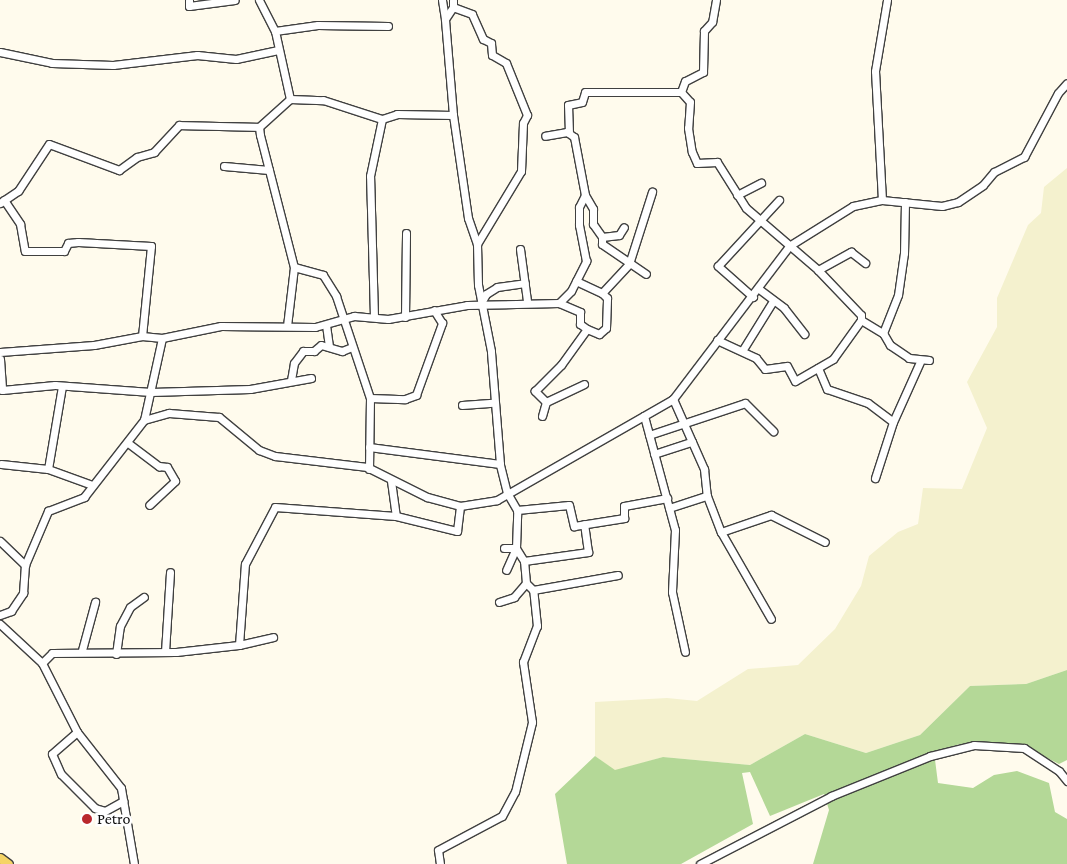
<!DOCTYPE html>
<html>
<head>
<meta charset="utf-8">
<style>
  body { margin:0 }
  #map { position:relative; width:1067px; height:864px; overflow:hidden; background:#fffbed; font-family:"Crimson Pro",serif }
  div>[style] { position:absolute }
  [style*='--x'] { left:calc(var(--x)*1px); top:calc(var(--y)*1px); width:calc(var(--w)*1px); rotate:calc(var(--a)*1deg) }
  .farmland>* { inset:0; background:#f4f1ce }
  .forest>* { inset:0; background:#b4d897 }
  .roads { filter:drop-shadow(1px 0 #404040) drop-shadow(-1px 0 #404040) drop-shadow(0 1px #404040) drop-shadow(0 -1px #404040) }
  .minor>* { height:7px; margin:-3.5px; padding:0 3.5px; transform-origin:3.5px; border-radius:3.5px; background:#fff }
  .major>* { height:9px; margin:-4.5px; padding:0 4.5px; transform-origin:4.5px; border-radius:4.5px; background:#f5d466 }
  .dots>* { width:14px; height:14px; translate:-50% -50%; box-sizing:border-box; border:2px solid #fff; border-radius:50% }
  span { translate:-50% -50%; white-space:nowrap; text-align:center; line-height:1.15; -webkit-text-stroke:5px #fff; paint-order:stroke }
  .poi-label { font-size:16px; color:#0d0d0d }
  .left { translate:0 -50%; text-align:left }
</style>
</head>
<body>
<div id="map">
  <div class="farmland">
    <i style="clip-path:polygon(1067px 168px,1067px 670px,1026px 684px,970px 686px,920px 735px,866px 753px,805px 734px,750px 765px,663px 757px,615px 771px,595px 756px,595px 702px,667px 698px,697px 701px,748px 669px,798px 665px,835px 629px,861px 586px,869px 556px,898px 532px,918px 524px,923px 488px,962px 489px,987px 428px,967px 382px,997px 327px,997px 298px,1028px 225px,1041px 213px,1044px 187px)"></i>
  </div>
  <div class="forest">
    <i style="clip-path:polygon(1067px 670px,1067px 760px,1059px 764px,1022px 745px,1006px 743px,960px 744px,934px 752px,938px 783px,973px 788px,994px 775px,1017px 771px,1049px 783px,1055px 812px,1067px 819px,1067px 864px,813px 864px,829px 810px,824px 794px,770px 816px,750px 772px,742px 773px,753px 824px,681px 864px,567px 864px,555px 794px,595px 756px,615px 770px,663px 757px,750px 765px,805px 734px,866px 753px,920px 735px,970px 686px,1026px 684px)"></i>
  </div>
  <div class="roads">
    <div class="minor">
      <i style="--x:189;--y:0;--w:6;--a:90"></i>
      <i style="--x:189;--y:6;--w:46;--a:-7.4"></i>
      <i style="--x:259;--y:0;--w:35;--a:63"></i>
      <i style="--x:275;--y:31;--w:70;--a:77.6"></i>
      <i style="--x:290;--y:99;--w:42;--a:137.9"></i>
      <i style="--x:259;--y:127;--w:8;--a:83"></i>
      <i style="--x:260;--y:135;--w:136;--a:75.6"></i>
      <i style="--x:294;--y:267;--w:30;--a:15"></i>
      <i style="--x:323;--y:275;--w:25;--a:58"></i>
      <i style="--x:336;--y:296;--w:108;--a:71.6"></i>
      <i style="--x:370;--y:398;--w:71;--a:90.8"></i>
      <i style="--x:442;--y:0;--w:18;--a:81"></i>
      <i style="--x:716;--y:0;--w:22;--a:100"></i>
      <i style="--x:712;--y:22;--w:12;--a:132"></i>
      <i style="--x:704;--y:31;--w:41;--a:91.4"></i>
      <i style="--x:703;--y:72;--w:20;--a:153"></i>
      <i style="--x:685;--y:81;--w:12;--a:110"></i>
      <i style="--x:681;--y:92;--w:13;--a:48"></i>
      <i style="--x:690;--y:102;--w:26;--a:94"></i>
      <i style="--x:688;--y:128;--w:24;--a:81"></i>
      <i style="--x:692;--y:152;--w:12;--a:66"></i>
      <i style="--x:697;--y:163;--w:20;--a:-3"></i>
      <i style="--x:717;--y:162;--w:54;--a:57.8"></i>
      <i style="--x:746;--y:208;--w:95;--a:40.7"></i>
      <i style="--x:818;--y:270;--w:62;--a:46.3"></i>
      <i style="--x:861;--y:315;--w:5;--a:90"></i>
      <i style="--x:275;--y:31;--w:43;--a:-7.9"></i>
      <i style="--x:318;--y:25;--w:70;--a:0.8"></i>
      <i style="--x:0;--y:52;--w:53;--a:11.9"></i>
      <i style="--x:52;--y:63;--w:61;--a:1.9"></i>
      <i style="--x:113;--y:65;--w:85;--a:-6.8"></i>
      <i style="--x:197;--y:55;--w:39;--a:6"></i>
      <i style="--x:236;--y:59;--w:43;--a:-12.1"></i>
      <i style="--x:290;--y:99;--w:33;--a:2"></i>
      <i style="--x:323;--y:100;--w:62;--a:17.9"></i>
      <i style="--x:382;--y:119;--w:16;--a:-18"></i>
      <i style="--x:397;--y:114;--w:56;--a:1"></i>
      <i style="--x:453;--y:115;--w:104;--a:81.7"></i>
      <i style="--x:468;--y:218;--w:28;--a:71"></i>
      <i style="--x:453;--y:115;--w:96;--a:-94.8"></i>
      <i style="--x:445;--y:19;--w:14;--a:-56"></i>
      <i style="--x:569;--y:133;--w:28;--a:-92"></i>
      <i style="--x:568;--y:105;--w:14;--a:-12"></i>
      <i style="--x:582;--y:102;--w:10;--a:-73"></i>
      <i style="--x:585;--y:92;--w:96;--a:0"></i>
      <i style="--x:224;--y:166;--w:45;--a:5.1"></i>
      <i style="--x:585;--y:195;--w:16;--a:60"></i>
      <i style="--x:593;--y:209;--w:15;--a:90"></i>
      <i style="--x:593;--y:224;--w:16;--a:55"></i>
      <i style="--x:602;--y:237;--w:17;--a:-7"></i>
      <i style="--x:619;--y:235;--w:9;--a:-58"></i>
      <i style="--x:737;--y:195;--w:27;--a:-27"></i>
      <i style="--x:4;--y:200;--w:29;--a:56"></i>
      <i style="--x:20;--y:224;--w:27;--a:80"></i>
      <i style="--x:25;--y:251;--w:39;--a:0"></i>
      <i style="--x:64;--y:251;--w:9;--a:-63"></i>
      <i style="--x:68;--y:243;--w:10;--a:-6"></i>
      <i style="--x:78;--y:242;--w:73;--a:3.1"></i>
      <i style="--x:151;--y:246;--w:90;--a:95.7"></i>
      <i style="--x:882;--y:200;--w:60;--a:5.7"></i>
      <i style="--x:942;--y:206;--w:16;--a:-14"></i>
      <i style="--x:958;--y:202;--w:30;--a:-34"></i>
      <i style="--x:983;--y:185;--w:17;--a:-50"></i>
      <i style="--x:994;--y:172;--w:34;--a:-27"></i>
      <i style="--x:1024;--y:157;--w:72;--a:-62"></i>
      <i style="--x:1058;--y:93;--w:13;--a:-48"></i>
      <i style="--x:905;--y:202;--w:51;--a:91.1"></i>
      <i style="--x:904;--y:253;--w:42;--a:98.1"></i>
      <i style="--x:898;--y:295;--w:41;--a:111.5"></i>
      <i style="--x:883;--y:333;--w:14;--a:60"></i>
      <i style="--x:890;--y:345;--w:23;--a:34"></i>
      <i style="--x:909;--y:358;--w:20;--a:6"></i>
      <i style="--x:0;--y:203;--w:22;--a:-34"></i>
      <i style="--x:18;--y:191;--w:56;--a:-56.6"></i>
      <i style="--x:49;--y:144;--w:75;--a:20.4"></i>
      <i style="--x:119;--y:170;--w:22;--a:-36"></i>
      <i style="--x:137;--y:157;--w:18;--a:-16"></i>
      <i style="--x:154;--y:152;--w:37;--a:-47"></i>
      <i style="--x:179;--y:125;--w:80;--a:1.4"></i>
      <i style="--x:602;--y:237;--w:7;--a:90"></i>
      <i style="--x:602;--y:244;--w:53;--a:34.3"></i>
      <i style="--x:520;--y:249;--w:52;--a:82.3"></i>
      <i style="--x:818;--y:270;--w:38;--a:-29"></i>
      <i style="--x:851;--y:252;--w:18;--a:38"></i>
      <i style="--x:576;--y:281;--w:29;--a:25"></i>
      <i style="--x:759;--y:289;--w:31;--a:37"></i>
      <i style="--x:784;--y:308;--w:33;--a:52"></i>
      <i style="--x:753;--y:297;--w:47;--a:-138.5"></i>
      <i style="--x:718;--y:266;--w:90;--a:-47.3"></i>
      <i style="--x:481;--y:303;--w:10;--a:-61"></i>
      <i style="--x:486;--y:294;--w:13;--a:-32"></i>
      <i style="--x:497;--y:287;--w:28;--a:-8"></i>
      <i style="--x:559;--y:303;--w:23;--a:23"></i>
      <i style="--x:580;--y:312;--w:12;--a:90"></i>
      <i style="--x:580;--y:324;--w:9;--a:36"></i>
      <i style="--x:374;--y:317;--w:141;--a:-91.6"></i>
      <i style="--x:370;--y:176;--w:58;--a:-78.1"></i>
      <i style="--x:405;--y:317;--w:84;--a:-89.3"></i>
      <i style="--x:326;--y:325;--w:22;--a:82"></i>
      <i style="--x:287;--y:326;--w:59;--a:-83.2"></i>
      <i style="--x:717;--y:340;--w:43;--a:24.8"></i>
      <i style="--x:756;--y:358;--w:14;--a:51"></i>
      <i style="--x:765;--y:369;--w:22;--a:-8"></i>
      <i style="--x:787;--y:366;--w:17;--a:62"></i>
      <i style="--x:795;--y:381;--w:44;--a:-30.1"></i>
      <i style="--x:833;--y:359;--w:48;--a:-54.3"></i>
      <i style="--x:861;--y:320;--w:26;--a:31"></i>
      <i style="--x:742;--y:351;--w:59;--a:-58.2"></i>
      <i style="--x:0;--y:352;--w:94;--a:-4.3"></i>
      <i style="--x:94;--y:345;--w:49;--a:-10.6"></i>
      <i style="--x:142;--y:336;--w:20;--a:6"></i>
      <i style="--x:162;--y:338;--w:60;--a:-11.5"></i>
      <i style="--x:221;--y:326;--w:94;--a:0.6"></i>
      <i style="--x:315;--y:327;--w:41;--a:-15.8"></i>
      <i style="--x:354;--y:316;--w:34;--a:5"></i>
      <i style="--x:388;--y:319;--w:80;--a:-10"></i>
      <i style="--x:467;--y:305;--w:92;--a:-1.2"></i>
      <i style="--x:559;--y:303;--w:17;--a:-45"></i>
      <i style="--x:571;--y:291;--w:34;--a:-63"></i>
      <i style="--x:586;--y:261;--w:37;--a:-101"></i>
      <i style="--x:579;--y:225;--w:18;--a:-90"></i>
      <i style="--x:579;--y:207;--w:13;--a:-63"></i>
      <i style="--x:585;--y:195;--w:59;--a:-100.7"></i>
      <i style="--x:574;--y:137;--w:9;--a:-144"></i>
      <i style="--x:567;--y:132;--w:22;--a:170"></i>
      <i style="--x:0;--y:359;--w:31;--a:86"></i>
      <i style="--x:2;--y:390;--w:53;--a:-5.4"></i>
      <i style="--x:55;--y:385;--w:96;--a:4.2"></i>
      <i style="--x:151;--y:392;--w:99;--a:-1.7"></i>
      <i style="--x:250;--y:389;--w:62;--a:-10.2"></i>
      <i style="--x:818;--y:368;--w:23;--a:67"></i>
      <i style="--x:827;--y:389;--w:43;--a:18.9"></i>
      <i style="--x:868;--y:403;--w:31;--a:37"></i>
      <i style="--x:893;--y:422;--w:59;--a:107.8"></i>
      <i style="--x:291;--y:380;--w:17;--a:-80"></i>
      <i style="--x:294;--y:363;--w:15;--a:-53"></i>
      <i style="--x:303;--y:351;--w:11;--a:0"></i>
      <i style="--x:314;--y:351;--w:9;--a:-41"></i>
      <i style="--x:321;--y:345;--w:22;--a:16"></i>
      <i style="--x:342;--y:351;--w:11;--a:-22"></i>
      <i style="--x:370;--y:398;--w:35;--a:2"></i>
      <i style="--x:405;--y:399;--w:12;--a:-20"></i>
      <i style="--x:416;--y:395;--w:77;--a:-70.1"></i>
      <i style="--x:442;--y:323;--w:15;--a:-122"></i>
      <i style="--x:673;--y:399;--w:77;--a:66.1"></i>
      <i style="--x:704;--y:469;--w:27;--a:84"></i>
      <i style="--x:707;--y:496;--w:39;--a:69"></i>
      <i style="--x:721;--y:532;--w:100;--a:60.1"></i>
      <i style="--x:546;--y:402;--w:42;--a:-25.3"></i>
      <i style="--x:462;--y:405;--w:31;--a:-4"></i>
      <i style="--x:542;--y:416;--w:15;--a:-74"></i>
      <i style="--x:546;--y:402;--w:16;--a:-135"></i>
      <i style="--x:535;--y:391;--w:37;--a:-45"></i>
      <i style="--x:561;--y:365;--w:44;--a:-54.2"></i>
      <i style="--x:587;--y:329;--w:13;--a:23"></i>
      <i style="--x:599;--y:334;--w:9;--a:-41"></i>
      <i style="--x:606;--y:328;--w:30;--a:-88"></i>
      <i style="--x:607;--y:298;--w:7;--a:-135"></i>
      <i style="--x:602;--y:293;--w:40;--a:-47"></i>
      <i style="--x:629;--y:264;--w:76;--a:-72.3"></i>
      <i style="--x:644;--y:416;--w:118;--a:74.8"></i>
      <i style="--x:675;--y:530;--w:62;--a:92.8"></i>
      <i style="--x:672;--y:592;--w:61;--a:77.8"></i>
      <i style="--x:144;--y:420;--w:84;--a:-77.6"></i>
      <i style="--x:893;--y:422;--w:66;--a:-65.8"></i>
      <i style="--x:649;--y:435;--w:101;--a:-18.4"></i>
      <i style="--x:745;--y:403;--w:40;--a:45"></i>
      <i style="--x:128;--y:443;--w:39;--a:37"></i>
      <i style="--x:159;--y:466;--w:8;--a:7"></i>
      <i style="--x:167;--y:467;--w:16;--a:60"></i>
      <i style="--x:175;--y:481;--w:35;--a:137"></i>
      <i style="--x:369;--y:447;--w:132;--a:7.4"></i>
      <i style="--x:654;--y:454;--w:40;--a:-18"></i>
      <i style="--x:1;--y:464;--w:47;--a:6.1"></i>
      <i style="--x:48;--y:469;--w:47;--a:20"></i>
      <i style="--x:48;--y:469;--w:84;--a:-80.4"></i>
      <i style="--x:391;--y:481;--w:35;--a:82"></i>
      <i style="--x:396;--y:516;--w:63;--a:13.8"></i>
      <i style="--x:457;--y:531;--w:25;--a:-83"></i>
      <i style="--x:669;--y:508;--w:40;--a:-18"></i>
      <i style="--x:517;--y:510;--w:52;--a:-5.5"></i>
      <i style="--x:569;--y:505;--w:22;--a:77"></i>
      <i style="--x:574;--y:526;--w:51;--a:-9.1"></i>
      <i style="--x:624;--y:518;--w:12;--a:-90"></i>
      <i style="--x:624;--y:506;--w:44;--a:-10.5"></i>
      <i style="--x:721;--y:532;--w:53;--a:-18.8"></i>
      <i style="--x:771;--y:515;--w:60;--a:26.6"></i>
      <i style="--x:0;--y:541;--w:35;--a:44"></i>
      <i style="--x:504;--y:548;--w:12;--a:0"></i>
      <i style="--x:516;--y:548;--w:24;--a:114"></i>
      <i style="--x:524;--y:561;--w:65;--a:-8"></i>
      <i style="--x:588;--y:552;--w:28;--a:-98"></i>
      <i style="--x:533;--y:590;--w:86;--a:-10"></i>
      <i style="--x:499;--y:602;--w:16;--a:-18"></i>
      <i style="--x:514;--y:597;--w:18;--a:-49"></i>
      <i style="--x:0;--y:615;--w:12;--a:-20"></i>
      <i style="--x:11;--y:611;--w:22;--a:-56"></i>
      <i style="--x:23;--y:593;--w:28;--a:-86"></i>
      <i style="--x:25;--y:565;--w:59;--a:-66.9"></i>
      <i style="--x:48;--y:511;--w:39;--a:-21"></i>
      <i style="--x:84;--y:497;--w:98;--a:-52.1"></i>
      <i style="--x:144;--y:420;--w:26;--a:-16"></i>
      <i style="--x:169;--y:413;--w:50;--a:4.6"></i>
      <i style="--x:219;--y:417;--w:52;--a:39.5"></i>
      <i style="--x:259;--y:450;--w:17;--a:21"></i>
      <i style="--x:275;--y:456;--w:93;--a:6.8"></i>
      <i style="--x:367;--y:467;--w:67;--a:26.6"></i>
      <i style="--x:427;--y:497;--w:34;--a:15"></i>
      <i style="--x:460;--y:506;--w:37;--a:-9"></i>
      <i style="--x:497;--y:500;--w:203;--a:-29.8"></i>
      <i style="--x:673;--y:399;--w:192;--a:-52.8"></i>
      <i style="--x:789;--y:246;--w:75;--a:-32"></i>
      <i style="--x:853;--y:206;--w:30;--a:-12"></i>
      <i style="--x:882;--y:200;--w:129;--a:-93.1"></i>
      <i style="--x:875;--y:71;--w:72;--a:-80.4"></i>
      <i style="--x:0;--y:624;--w:57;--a:42.9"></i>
      <i style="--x:42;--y:663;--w:77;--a:63.1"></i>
      <i style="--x:77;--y:732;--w:71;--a:51.8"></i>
      <i style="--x:121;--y:788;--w:77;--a:80.3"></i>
      <i style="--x:239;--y:645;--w:35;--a:-13"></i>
      <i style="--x:82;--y:650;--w:50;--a:-74.8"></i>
      <i style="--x:165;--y:652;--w:80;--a:-86.4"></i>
      <i style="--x:116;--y:654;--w:28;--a:-82"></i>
      <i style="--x:120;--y:626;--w:21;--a:-62"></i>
      <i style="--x:130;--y:607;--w:17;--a:-36"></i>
      <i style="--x:42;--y:663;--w:14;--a:-45"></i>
      <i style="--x:52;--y:653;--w:124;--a:-0.5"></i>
      <i style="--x:176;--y:652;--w:63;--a:-6.3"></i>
      <i style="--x:239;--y:645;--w:81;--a:-85.8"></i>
      <i style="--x:245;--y:564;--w:64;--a:-62.2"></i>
      <i style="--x:275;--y:507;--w:121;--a:4.3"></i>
      <i style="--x:77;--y:732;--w:33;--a:139"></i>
      <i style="--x:52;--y:754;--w:22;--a:66"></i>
      <i style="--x:61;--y:774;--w:48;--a:45"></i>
      <i style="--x:95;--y:808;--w:10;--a:17"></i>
      <i style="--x:105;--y:811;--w:21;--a:-29"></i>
      <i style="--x:440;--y:864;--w:14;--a:-98"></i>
      <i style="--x:438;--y:850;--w:72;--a:-28"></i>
      <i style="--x:502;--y:816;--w:27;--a:-62"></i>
      <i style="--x:515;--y:792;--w:72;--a:-76.3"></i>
      <i style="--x:532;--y:722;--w:61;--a:-98.5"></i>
      <i style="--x:523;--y:662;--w:39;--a:-69"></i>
      <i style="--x:537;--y:626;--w:36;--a:-96"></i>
      <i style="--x:533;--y:590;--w:10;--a:-135"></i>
      <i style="--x:526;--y:583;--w:22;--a:-95"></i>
      <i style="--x:524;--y:561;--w:15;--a:-122"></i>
      <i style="--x:516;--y:548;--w:38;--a:-88"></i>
      <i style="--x:517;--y:510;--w:20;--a:-120"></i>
      <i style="--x:507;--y:493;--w:30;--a:-104"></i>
      <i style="--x:500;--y:464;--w:113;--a:-94.6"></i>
      <i style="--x:491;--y:351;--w:67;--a:-101.1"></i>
      <i style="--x:478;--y:285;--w:41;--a:-91.4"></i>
      <i style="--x:477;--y:244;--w:85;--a:-58.9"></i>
      <i style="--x:521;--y:171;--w:48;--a:-87.6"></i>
      <i style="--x:523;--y:123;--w:9;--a:-63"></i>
      <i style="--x:527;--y:115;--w:56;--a:-112"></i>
      <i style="--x:506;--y:63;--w:16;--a:-150"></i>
      <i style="--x:492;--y:55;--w:12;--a:-95"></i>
      <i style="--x:491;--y:43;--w:9;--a:-153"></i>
      <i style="--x:483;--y:39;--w:27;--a:-114"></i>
      <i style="--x:472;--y:14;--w:20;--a:-160"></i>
      <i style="--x:453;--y:7;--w:7;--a:-90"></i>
      <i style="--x:700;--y:864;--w:148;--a:-27.4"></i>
      <i style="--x:831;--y:796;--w:107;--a:-22"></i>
      <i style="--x:930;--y:756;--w:45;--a:-14"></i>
      <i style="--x:974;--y:745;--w:50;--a:3.4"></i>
      <i style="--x:1024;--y:748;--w:42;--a:33.3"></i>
      <i style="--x:1059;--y:771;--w:13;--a:51"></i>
    </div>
    <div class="major">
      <i style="--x:0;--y:858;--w:10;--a:37"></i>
    </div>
  </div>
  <div class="dots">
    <i style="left:87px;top:819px;background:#b9282d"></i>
  </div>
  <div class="poi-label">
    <span class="left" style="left:97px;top:819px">Petro</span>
  </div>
</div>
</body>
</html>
